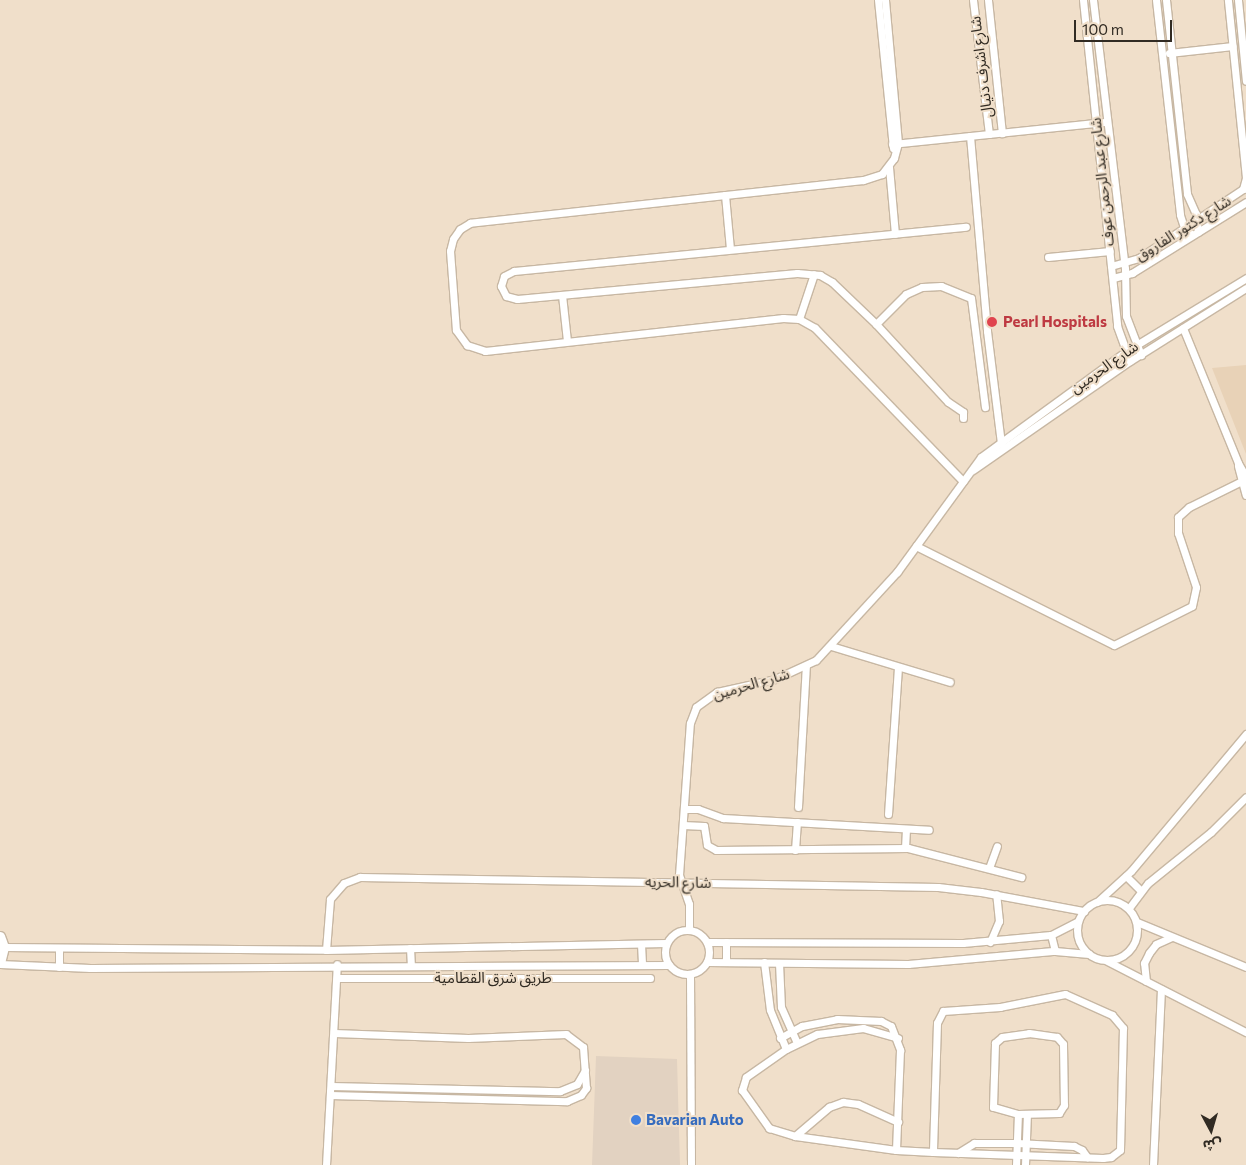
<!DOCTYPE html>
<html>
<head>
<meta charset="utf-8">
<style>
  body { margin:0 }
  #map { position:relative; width:1246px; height:1165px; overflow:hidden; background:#f0dfca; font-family:Commissioner,"Noto Sans Arabic",sans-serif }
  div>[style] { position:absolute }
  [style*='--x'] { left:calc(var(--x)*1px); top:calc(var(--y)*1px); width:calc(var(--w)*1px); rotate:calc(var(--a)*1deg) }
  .commercial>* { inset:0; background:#e2d2c1 }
  .built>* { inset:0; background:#e8d2b7 }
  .roads { filter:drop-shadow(1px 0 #c7b7a3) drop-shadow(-1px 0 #c7b7a3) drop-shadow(0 1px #c7b7a3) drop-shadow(0 -1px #c7b7a3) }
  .minor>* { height:7px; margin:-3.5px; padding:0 3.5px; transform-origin:3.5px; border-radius:3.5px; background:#fff }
  .minor>.ring { margin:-3.5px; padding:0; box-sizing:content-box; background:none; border:7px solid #fff; border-radius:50% }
  .tertiary>* { height:9px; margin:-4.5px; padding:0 4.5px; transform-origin:4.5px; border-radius:4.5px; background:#fff }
  .dots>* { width:14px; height:14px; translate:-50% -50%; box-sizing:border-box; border:2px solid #f0dfca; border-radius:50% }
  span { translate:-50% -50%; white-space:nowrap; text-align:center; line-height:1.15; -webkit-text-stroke:4px #f0dfca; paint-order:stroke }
  .street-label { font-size:15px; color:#312b23 }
  .health-label { font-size:15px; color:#be3a42; font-weight:700 }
  .left { translate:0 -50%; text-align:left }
  .shop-label { font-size:15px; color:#366cbe; font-weight:700 }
  .north { position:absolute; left:1186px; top:1105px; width:50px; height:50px; -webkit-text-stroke:4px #f0dfca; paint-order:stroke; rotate:174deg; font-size:14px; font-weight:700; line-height:20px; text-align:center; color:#312b23 }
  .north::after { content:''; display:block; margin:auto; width:18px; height:22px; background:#312b23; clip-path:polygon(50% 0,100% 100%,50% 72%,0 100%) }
  .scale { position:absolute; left:1074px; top:20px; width:98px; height:22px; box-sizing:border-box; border:2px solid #312b23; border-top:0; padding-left:6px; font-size:15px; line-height:18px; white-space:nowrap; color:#312b23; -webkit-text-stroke:4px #f0dfca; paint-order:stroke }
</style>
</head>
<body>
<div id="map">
  <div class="commercial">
    <i style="clip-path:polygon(596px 1056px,677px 1059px,680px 1165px,592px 1165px)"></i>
  </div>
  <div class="built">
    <i style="clip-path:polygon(1246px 365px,1246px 454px,1212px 368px)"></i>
  </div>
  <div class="roads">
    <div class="minor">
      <i style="--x:878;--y:0;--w:149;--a:84.2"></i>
      <i style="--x:885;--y:0;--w:144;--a:84.8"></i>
      <i style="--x:898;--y:143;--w:16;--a:105"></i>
      <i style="--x:894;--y:158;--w:20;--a:127"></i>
      <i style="--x:882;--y:174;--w:20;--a:162"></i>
      <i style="--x:863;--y:180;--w:395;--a:173.8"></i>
      <i style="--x:470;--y:223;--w:12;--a:149"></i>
      <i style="--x:460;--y:229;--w:12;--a:125"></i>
      <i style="--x:453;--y:239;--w:12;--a:104"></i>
      <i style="--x:450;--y:251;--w:79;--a:85.7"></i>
      <i style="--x:456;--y:330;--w:19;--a:54"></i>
      <i style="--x:467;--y:345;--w:19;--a:18"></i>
      <i style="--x:485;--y:351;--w:300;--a:-6.3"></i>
      <i style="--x:783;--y:318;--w:16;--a:4"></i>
      <i style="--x:799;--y:319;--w:18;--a:29"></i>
      <i style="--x:815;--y:328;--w:213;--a:46"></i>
      <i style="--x:973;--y:0;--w:135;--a:83.2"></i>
      <i style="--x:988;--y:0;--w:134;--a:84"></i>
      <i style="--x:1083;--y:0;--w:328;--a:84"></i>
      <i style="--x:1117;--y:326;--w:37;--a:70"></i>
      <i style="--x:1093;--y:0;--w:271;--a:83.2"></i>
      <i style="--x:1125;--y:269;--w:47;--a:88.8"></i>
      <i style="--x:1126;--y:316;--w:42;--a:69"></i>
      <i style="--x:1156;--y:0;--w:216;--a:83.6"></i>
      <i style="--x:1180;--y:215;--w:16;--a:72"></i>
      <i style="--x:1185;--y:230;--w:9;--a:32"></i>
      <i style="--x:1166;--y:0;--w:195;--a:83.8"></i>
      <i style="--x:1187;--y:194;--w:22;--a:66"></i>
      <i style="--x:1196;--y:214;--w:18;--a:84"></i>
      <i style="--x:1238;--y:0;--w:81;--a:84.4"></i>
      <i style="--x:1169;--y:53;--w:64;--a:-6.2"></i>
      <i style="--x:970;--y:136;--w:196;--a:85"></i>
      <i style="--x:987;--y:331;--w:113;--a:82.9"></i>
      <i style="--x:892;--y:144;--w:215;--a:-5.9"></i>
      <i style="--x:889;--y:167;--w:67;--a:84.9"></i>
      <i style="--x:725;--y:195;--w:54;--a:84.7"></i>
      <i style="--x:1048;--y:257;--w:62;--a:-5.5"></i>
      <i style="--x:1111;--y:266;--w:29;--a:-16"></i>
      <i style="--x:1139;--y:258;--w:125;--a:-33.6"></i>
      <i style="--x:1243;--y:189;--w:11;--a:-75"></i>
      <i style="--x:1246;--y:178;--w:179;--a:-95.8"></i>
      <i style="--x:1113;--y:278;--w:20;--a:-15"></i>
      <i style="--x:1132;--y:273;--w:134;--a:-31.9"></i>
      <i style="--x:562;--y:295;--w:46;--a:83.8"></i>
      <i style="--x:799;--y:319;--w:47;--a:-71.6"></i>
      <i style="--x:876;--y:324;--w:42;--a:-45"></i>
      <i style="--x:906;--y:294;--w:17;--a:-24"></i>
      <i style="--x:922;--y:287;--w:19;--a:-3"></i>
      <i style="--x:941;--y:286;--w:32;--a:22"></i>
      <i style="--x:971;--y:298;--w:110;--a:82.7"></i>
      <i style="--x:1183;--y:328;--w:146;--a:67.8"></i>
      <i style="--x:1238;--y:463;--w:16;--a:60"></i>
      <i style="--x:963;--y:418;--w:6;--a:-90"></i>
      <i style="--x:963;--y:412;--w:18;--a:-146"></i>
      <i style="--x:948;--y:402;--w:106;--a:-132.7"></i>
      <i style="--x:876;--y:324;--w:61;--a:-136.3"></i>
      <i style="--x:832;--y:282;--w:14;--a:-150"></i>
      <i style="--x:820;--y:275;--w:23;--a:-175"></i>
      <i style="--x:797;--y:273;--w:281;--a:174.7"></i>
      <i style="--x:517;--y:299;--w:11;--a:-165"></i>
      <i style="--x:506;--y:296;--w:11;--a:-117"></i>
      <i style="--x:501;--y:286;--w:10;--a:-73"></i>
      <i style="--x:504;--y:276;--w:11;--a:-27"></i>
      <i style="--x:514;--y:271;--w:454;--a:-5.6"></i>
      <i style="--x:1238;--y:466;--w:30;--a:75"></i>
      <i style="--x:973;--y:470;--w:191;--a:-34.8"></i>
      <i style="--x:1130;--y:361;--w:137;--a:-32.2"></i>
      <i style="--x:916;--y:546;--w:221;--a:26.6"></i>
      <i style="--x:1114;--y:645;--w:87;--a:-26.6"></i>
      <i style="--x:1192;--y:606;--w:19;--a:-78"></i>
      <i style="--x:1196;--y:587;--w:57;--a:-108.4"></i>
      <i style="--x:1178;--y:533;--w:16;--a:-90"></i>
      <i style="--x:1178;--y:517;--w:15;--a:-42"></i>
      <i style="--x:1189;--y:507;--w:64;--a:-26.2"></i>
      <i style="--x:831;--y:646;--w:124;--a:16.8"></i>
      <i style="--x:798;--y:807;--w:141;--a:-86.8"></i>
      <i style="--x:684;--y:809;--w:14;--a:0"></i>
      <i style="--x:698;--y:809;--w:27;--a:20"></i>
      <i style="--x:723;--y:818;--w:206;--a:3.3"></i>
      <i style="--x:888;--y:814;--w:147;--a:-86.1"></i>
      <i style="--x:683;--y:825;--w:21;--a:3"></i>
      <i style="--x:704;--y:826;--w:19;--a:81"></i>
      <i style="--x:707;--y:845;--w:10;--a:29"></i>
      <i style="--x:716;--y:850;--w:192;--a:-0.6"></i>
      <i style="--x:908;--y:848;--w:117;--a:14.4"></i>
      <i style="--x:905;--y:848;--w:19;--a:-87"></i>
      <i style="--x:795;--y:850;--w:28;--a:-86"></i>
      <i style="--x:989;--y:868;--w:23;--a:-70"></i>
      <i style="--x:1126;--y:876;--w:21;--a:45"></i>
      <i class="ring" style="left:1077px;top:900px;width:53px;height:53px"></i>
      <i style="--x:1097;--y:902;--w:46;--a:-42.4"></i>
      <i style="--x:1131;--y:871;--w:179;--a:-50"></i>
      <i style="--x:1129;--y:908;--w:31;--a:-53"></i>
      <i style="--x:1148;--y:883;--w:81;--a:-39"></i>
      <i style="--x:1211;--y:832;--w:49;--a:-45"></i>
      <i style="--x:1137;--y:922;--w:118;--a:22.4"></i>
      <i style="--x:689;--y:929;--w:25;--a:-90"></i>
      <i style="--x:689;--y:904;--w:31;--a:-109"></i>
      <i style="--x:679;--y:875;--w:152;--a:-85.9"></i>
      <i style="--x:690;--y:723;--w:17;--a:-69"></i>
      <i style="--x:696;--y:707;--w:26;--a:-36"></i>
      <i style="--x:717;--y:692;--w:59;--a:-12.6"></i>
      <i style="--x:775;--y:679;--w:45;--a:-24.9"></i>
      <i style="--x:816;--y:660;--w:120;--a:-47.4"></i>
      <i style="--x:897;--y:572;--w:142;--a:-53.9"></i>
      <i style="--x:981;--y:457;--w:178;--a:-36.1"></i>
      <i style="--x:1125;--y:352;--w:142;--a:-31.4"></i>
      <i class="ring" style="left:665px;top:930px;width:37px;height:37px"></i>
      <i style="--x:1051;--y:935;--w:16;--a:76"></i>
      <i style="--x:707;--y:942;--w:256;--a:0.2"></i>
      <i style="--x:963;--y:943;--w:88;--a:-5.2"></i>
      <i style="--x:1051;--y:935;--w:30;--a:-27"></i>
      <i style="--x:990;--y:942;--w:23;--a:-67"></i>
      <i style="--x:999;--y:921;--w:27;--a:-96"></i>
      <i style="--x:641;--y:944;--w:21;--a:87"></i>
      <i style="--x:4;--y:947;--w:322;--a:0.5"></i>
      <i style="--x:326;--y:950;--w:340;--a:-1.2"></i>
      <i style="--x:59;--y:948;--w:19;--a:90"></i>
      <i style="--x:410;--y:948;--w:17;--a:87"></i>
      <i style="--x:326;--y:950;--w:51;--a:-85.5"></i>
      <i style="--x:330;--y:899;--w:21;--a:-49"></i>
      <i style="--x:344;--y:883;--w:17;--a:-21"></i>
      <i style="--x:360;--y:877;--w:578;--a:0.99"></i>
      <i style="--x:938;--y:887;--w:43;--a:6.6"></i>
      <i style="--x:981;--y:892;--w:105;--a:10.5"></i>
      <i style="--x:1107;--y:961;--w:156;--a:27.1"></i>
      <i style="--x:707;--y:962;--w:201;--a:0.6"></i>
      <i style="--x:908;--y:964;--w:148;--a:-5.1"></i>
      <i style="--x:1055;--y:951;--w:34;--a:5"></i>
      <i style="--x:726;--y:962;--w:20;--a:-90"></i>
      <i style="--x:764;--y:962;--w:48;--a:82.9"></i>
      <i style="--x:770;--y:1010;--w:42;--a:67.7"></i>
      <i style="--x:779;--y:963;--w:44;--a:87.4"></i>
      <i style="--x:781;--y:1007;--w:39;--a:66"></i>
      <i style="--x:0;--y:964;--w:90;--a:2.5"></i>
      <i style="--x:90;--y:968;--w:579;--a:-0.3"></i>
      <i style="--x:690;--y:974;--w:191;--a:89.7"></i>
      <i style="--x:337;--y:978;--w:313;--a:0"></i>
      <i style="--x:1146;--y:981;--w:18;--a:-96"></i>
      <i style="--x:1144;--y:963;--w:11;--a:-63"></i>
      <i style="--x:1149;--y:953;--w:11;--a:-52"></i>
      <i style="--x:1156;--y:944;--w:17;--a:-24"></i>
      <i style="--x:1029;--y:1033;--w:28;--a:8"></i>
      <i style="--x:1057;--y:1037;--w:9;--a:49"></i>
      <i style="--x:1063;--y:1044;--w:61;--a:89.1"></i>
      <i style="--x:1064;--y:1105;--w:9;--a:122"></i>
      <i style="--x:1059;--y:1113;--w:41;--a:178.6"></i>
      <i style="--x:1018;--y:1114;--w:26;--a:-164"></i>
      <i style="--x:993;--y:1107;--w:64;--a:-88.2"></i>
      <i style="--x:995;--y:1043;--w:9;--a:-41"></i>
      <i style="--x:1002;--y:1037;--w:27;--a:-8"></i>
      <i style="--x:780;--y:1038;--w:25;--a:-29"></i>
      <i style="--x:802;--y:1026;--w:36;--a:-11"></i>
      <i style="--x:837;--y:1019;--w:44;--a:2.6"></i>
      <i style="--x:881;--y:1021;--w:11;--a:27"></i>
      <i style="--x:891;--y:1026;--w:26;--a:69"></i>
      <i style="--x:900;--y:1050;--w:100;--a:92.3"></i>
      <i style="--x:898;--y:1038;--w:36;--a:-164"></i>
      <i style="--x:863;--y:1028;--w:46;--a:172.6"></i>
      <i style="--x:817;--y:1034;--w:34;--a:154"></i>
      <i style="--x:786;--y:1049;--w:49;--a:145"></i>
      <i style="--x:746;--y:1077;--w:14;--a:107"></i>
      <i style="--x:742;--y:1090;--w:47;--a:54.6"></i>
      <i style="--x:769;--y:1128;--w:27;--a:17"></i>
      <i style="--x:795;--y:1136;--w:102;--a:7.9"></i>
      <i style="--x:896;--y:1150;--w:37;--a:3"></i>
      <i style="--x:933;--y:1152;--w:170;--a:2"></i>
      <i style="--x:1103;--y:1158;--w:8;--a:-7"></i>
      <i style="--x:1111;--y:1157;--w:11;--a:-38"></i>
      <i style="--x:1120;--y:1150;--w:122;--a:-88.6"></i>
      <i style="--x:1123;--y:1028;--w:17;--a:-130"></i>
      <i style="--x:1112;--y:1015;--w:51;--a:-155.9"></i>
      <i style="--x:1065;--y:994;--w:66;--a:168.7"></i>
      <i style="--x:1000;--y:1007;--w:57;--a:176"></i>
      <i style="--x:943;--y:1011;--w:13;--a:117"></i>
      <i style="--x:937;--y:1023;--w:129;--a:91.8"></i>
      <i style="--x:331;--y:1086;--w:229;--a:1.3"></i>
      <i style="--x:560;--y:1091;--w:18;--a:-22"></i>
      <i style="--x:577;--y:1084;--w:16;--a:-60"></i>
      <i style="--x:330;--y:1095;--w:237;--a:1.5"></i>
      <i style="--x:567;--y:1101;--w:15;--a:-23"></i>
      <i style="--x:581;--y:1095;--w:9;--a:-54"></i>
      <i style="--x:586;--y:1088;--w:41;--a:-94.2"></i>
      <i style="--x:583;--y:1047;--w:21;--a:-143"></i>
      <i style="--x:566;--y:1034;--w:98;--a:177.7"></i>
      <i style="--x:468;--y:1038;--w:134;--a:-177.9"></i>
      <i style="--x:795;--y:1136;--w:45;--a:-40.5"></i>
      <i style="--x:829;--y:1107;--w:15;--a:-20"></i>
      <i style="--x:843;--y:1102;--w:15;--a:8"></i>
      <i style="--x:858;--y:1104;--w:44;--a:24.2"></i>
      <i style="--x:958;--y:1153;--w:19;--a:-32"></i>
      <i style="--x:974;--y:1143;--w:43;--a:0"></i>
      <i style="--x:1017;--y:1143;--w:57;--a:3"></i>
      <i style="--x:1074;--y:1146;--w:9;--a:27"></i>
      <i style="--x:1082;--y:1150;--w:9;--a:54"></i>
      <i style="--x:326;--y:1165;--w:201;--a:-86.9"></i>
      <i style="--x:1016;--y:1165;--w:51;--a:-87.8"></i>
      <i style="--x:1025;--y:1165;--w:51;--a:-87.8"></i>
      <i style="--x:1153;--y:1165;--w:176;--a:-87.4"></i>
    </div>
    <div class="tertiary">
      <i style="--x:0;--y:936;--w:12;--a:70"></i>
      <i style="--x:4;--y:947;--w:16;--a:104"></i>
    </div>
  </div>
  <div class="dots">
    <i style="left:992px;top:322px;background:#e0444e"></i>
    <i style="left:636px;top:1120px;background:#3f7fe0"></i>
  </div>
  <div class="street-label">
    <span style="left:981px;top:67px;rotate:-97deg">شارع اشرف دنيال</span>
    <span style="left:1102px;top:182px;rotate:-96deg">شارع عبد الرحمن عوف</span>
    <span style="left:1183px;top:228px;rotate:-32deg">شارع دكتور الفاروق</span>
    <span style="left:1104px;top:367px;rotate:-35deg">شارع الحرمين</span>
    <span style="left:751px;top:684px;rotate:-16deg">شارع الحرمين</span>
    <span style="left:678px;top:882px;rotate:1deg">شارع الحريه</span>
    <span style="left:493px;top:978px">طريق شرق القطامية</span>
  </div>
  <div class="health-label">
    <span class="left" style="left:1003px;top:322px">Pearl Hospitals</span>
  </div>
  <div class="shop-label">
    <span class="left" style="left:646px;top:1120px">Bavarian Auto</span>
  </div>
  <div class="north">ش</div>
  <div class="scale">100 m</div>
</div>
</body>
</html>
